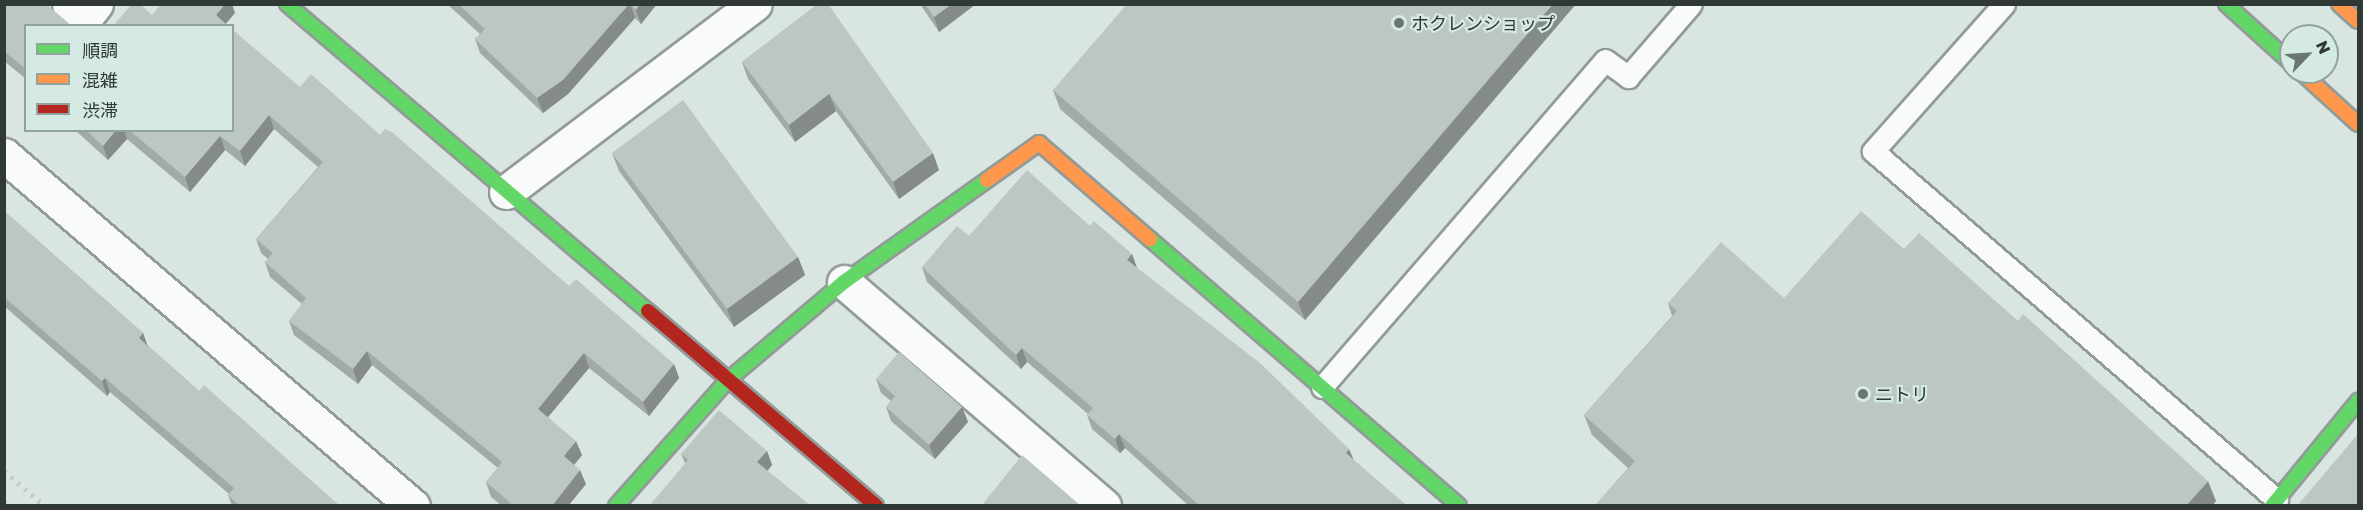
<!DOCTYPE html>
<html>
<head>
<meta charset="utf-8">
<style>
  body { margin:0 }
  #map { position:relative; width:2363px; height:510px; overflow:hidden; background:#d9e5e1; font-family:"Golos Text","Noto Sans JP",sans-serif }
  div>[style] { position:absolute }
  [style*='--x'] { left:calc(var(--x)*1px); top:calc(var(--y)*1px); width:calc(var(--w)*1px); rotate:calc(var(--a)*1deg) }
  .roads { filter:drop-shadow(2px 0 #929b98) drop-shadow(-2px 0 #929b98) drop-shadow(0 2px #929b98) drop-shadow(0 -2px #929b98) }
  .lane>* { height:21px; margin:-10.5px; padding:0 10.5px; transform-origin:10.5px; border-radius:10.5px; background:#f9fbfa }
  .street>* { height:33px; margin:-16.5px; padding:0 16.5px; transform-origin:16.5px; border-radius:16.5px; background:#f9fbfa }
  .fast>* { height:14px; margin:-7px; padding:0 7px; transform-origin:7px; border-radius:7px; background:#63d668 }
  .slow>* { height:14px; margin:-7px; padding:0 7px; transform-origin:7px; border-radius:7px; background:#ff974d }
  .jam>* { height:14px; margin:-7px; padding:0 7px; transform-origin:7px; border-radius:7px; background:#b3261e }
  .rail>* { height:4.5px; margin-top:-2.25px; transform-origin:0; background:repeating-linear-gradient(90deg,#c6c9c8 0 3px,transparent 0 9px) }
  .wall>* { inset:0; background:#a2aaa7 }
  .shaded-wall>* { inset:0; background:#848b88 }
  .building>* { inset:0; background:#bcc6c2 }
  .dots>* { width:16px; height:16px; translate:-50% -50%; box-sizing:border-box; border:3px solid #d4eae2; border-radius:50% }
  span { translate:-50% -50%; white-space:nowrap; text-align:center; line-height:1.15; -webkit-text-stroke:4.5px #d4eae2; paint-order:stroke }
  .poi-label { font-size:18px; color:#303936 }
  .left { translate:0 -50%; text-align:left }
  .frame { position:absolute; inset:0; border:6px solid #303936; pointer-events:none }
  .legend { position:absolute; left:24px; top:24px; width:210px; height:108px; box-sizing:border-box; background:#d4eae2; border:2px solid #92a39d; margin:0; padding:8px 10px; list-style:none; font-size:18px; color:#303936 }
  .legend li { display:flex; align-items:center; gap:12px; height:30px }
  .legend b { width:30px; border:2px solid #92a39d }
  .north { position:absolute; left:2279px; top:24px; width:60px; height:60px; box-sizing:border-box; background:#d4eae2; border:2px solid #92a39d; border-radius:50%; rotate:65deg; font-size:16px; font-weight:700; line-height:24px; text-align:center; color:#303936 }
  .north::after { content:''; display:block; margin:auto; width:21px; height:27px; background:#6b7572; clip-path:polygon(50% 0,100% 100%,50% 72%,0 100%) }
</style>
</head>
<body>
<div id="map">
  <div class="roads">
    <div class="lane">
      <i style="--x:2004;--y:4;--w:197;--a:131.7"></i>
      <i style="--x:1873;--y:151;--w:534;--a:40.82"></i>
      <i style="--x:1322;--y:387;--w:432;--a:-49.1"></i>
      <i style="--x:1605;--y:60;--w:29;--a:36"></i>
      <i style="--x:1628;--y:77;--w:96;--a:-49.2"></i>
    </div>
    <div class="street">
      <i style="--x:69;--y:4;--w:21;--a:41"></i>
      <i style="--x:85;--y:18;--w:18;--a:-52"></i>
      <i style="--x:4;--y:155;--w:539;--a:40.64"></i>
      <i style="--x:506;--y:192;--w:312;--a:-37.1"></i>
      <i style="--x:844;--y:282;--w:343;--a:40.7"></i>
    </div>
    <div class="fast">
      <i style="--x:287;--y:4;--w:474;--a:40.4"></i>
      <i style="--x:2226;--y:4;--w:88;--a:42.2"></i>
      <i style="--x:1150;--y:239;--w:408;--a:40.8"></i>
      <i style="--x:616;--y:506;--w:169;--a:-48.4"></i>
      <i style="--x:728;--y:380;--w:152;--a:-40.2"></i>
      <i style="--x:844;--y:282;--w:176;--a:-35.5"></i>
      <i style="--x:2272;--y:506;--w:136;--a:-50.7"></i>
    </div>
    <div class="slow">
      <i style="--x:2339;--y:4;--w:25;--a:42"></i>
      <i style="--x:2301;--y:72;--w:77;--a:42.4"></i>
      <i style="--x:987;--y:180;--w:64;--a:-35.4"></i>
      <i style="--x:1039;--y:143;--w:147;--a:40.9"></i>
    </div>
    <div class="jam">
      <i style="--x:648;--y:311;--w:300;--a:40.5"></i>
    </div>
  </div>
  <div class="rail">
    <i style="--x:4;--y:471;--w:54;--a:40.5"></i>
    <i style="--x:4;--y:501;--w:7;--a:45"></i>
  </div>
  <div class="wall">
    <i style="clip-path:polygon(4px 4px,26px 26px,26px 79px,4px 61px)"></i>
    <i style="clip-path:polygon(447px 4px,657px 4px,641px 24px,635px 18px,568px 94px,543px 113px,480px 53px,475px 39px,480px 34px)"></i>
    <i style="clip-path:polygon(818px 4px,939px 170px,899px 199px,836px 111px,795px 142px,748px 79px,742px 62px)"></i>
    <i style="clip-path:polygon(920px 4px,976px 4px,939px 32px)"></i>
    <i style="clip-path:polygon(1576px 4px,1305px 320px,1060px 109px,1053px 90px)"></i>
    <i style="clip-path:polygon(300px 87px,380px 135px,569px 286px,674px 364px,679px 378px,649px 416px,589px 368px,548px 417px,582px 455px,574px 465px,586px 484px,568px 506px,502px 506px,491px 497px,486px 482px,498px 468px,372px 365px,358px 384px,294px 335px,289px 321px,302px 304px,270px 277px,265px 262px,268px 259px,261px 253px,256px 239px,318px 167px,274px 129px,245px 166px,225px 150px,190px 192px,127px 139px,108px 160px,75px 130px,232px 130px)"></i>
    <i style="clip-path:polygon(612px 153px,798px 257px,805px 275px,734px 327px,619px 171px)"></i>
    <i style="clip-path:polygon(4px 211px,143px 333px,147px 345px,199px 391px,340px 506px,232px 506px,228px 495px,229px 494px,110px 392px,107px 396px,4px 306px)"></i>
    <i style="clip-path:polygon(1090px 226px,1132px 254px,1137px 268px,1353px 460px,1407px 506px,1189px 506px,1125px 448px,1120px 453px,1092px 429px,1087px 415px,1088px 414px,1027px 362px,1021px 369px,927px 282px,922px 267px,969px 236px)"></i>
    <i style="clip-path:polygon(1904px 249px,2216px 501px,2212px 506px,1595px 506px,1628px 468px,1592px 435px,1584px 415px,1672px 316px,1668px 303px,1784px 298px)"></i>
    <i style="clip-path:polygon(876px 379px,962px 407px,968px 422px,935px 459px,891px 421px,886px 407px,891px 401px,881px 393px)"></i>
    <i style="clip-path:polygon(767px 451px,772px 465px,768px 470px,685px 463px,681px 454px)"></i>
  </div>
  <div class="shaded-wall">
    <i style="clip-path:polygon(225px 4px,232px 4px,235px 13px,224px 26px,216px 15px)"></i>
    <i style="clip-path:polygon(630px 4px,635px 18px,568px 94px,543px 113px,537px 98px)"></i>
    <i style="clip-path:polygon(640px 4px,657px 4px,641px 24px,636px 10px)"></i>
    <i style="clip-path:polygon(952px 4px,976px 4px,939px 32px,934px 17px)"></i>
    <i style="clip-path:polygon(1553px 4px,1576px 4px,1305px 320px,1298px 302px)"></i>
    <i style="clip-path:polygon(829px 94px,836px 111px,795px 142px,789px 125px)"></i>
    <i style="clip-path:polygon(269px 115px,274px 129px,245px 166px,240px 151px)"></i>
    <i style="clip-path:polygon(116px 130px,124px 130px,127px 139px,108px 160px,103px 146px)"></i>
    <i style="clip-path:polygon(220px 136px,225px 150px,190px 192px,185px 177px)"></i>
    <i style="clip-path:polygon(933px 153px,939px 170px,899px 199px,893px 182px)"></i>
    <i style="clip-path:polygon(1132px 254px,1137px 268px,1127px 260px)"></i>
    <i style="clip-path:polygon(798px 257px,805px 275px,734px 327px,727px 309px)"></i>
    <i style="clip-path:polygon(143px 333px,148px 347px,139px 338px)"></i>
    <i style="clip-path:polygon(1022px 348px,1027px 362px,1021px 369px,1016px 355px)"></i>
    <i style="clip-path:polygon(367px 351px,372px 365px,358px 384px,353px 369px)"></i>
    <i style="clip-path:polygon(584px 353px,589px 368px,543px 423px,538px 409px)"></i>
    <i style="clip-path:polygon(674px 364px,679px 378px,649px 416px,643px 402px)"></i>
    <i style="clip-path:polygon(105px 378px,110px 392px,107px 396px,102px 381px)"></i>
    <i style="clip-path:polygon(962px 407px,968px 422px,935px 459px,929px 445px)"></i>
    <i style="clip-path:polygon(1119px 434px,1125px 448px,1120px 453px,1115px 439px)"></i>
    <i style="clip-path:polygon(576px 441px,582px 455px,569px 471px,564px 456px)"></i>
    <i style="clip-path:polygon(1349px 449px,1355px 463px,1346px 453px)"></i>
    <i style="clip-path:polygon(767px 451px,772px 465px,763px 476px,757px 462px)"></i>
    <i style="clip-path:polygon(580px 470px,586px 484px,568px 506px,552px 506px)"></i>
    <i style="clip-path:polygon(2208px 481px,2216px 501px,2212px 506px,2186px 506px)"></i>
  </div>
  <div class="building">
    <i style="clip-path:polygon(4px 4px,46px 4px,72px 26px,26px 26px,26px 69px,4px 51px)"></i>
    <i style="clip-path:polygon(132px 4px,140px 4px,152px 15px,161px 4px,225px 4px,216px 15px,228px 26px,113px 26px)"></i>
    <i style="clip-path:polygon(458px 4px,629px 4px,563px 80px,537px 98px,475px 39px,485px 29px)"></i>
    <i style="clip-path:polygon(630px 4px,640px 4px,636px 10px)"></i>
    <i style="clip-path:polygon(818px 4px,828px 4px,933px 153px,893px 182px,829px 94px,789px 125px,742px 62px)"></i>
    <i style="clip-path:polygon(925px 4px,952px 4px,934px 17px)"></i>
    <i style="clip-path:polygon(1127px 4px,1553px 4px,1298px 302px,1053px 90px)"></i>
    <i style="clip-path:polygon(232px 29px,300px 87px,311px 74px,380px 135px,385px 129px,392px 132px,569px 286px,576px 279px,674px 364px,643px 402px,584px 353px,538px 409px,576px 441px,564px 456px,580px 470px,552px 506px,514px 506px,486px 482px,502px 462px,367px 351px,353px 369px,289px 321px,306px 298px,265px 262px,273px 253px,256px 239px,323px 162px,269px 115px,240px 151px,220px 136px,185px 177px,129px 130px,232px 130px)"></i>
    <i style="clip-path:polygon(683px 100px,798px 257px,727px 309px,612px 153px)"></i>
    <i style="clip-path:polygon(86px 130px,116px 130px,103px 146px)"></i>
    <i style="clip-path:polygon(1027px 170px,1090px 226px,1094px 221px,1132px 254px,1127px 260px,1260px 363px,1349px 449px,1346px 453px,1407px 506px,1200px 506px,1119px 434px,1115px 439px,1087px 415px,1093px 408px,1022px 348px,1016px 355px,922px 267px,957px 226px,969px 236px)"></i>
    <i style="clip-path:polygon(4px 211px,143px 333px,139px 338px,199px 391px,204px 385px,340px 506px,240px 506px,228px 495px,234px 488px,105px 378px,102px 381px,4px 297px)"></i>
    <i style="clip-path:polygon(1861px 211px,1904px 249px,1919px 233px,2018px 321px,2023px 314px,2208px 481px,2186px 506px,1595px 505px,1635px 461px,1584px 415px,1677px 311px,1668px 303px,1721px 242px,1784px 298px)"></i>
    <i style="clip-path:polygon(899px 352px,962px 407px,929px 445px,886px 407px,895px 396px,876px 379px)"></i>
    <i style="clip-path:polygon(719px 410px,767px 451px,757px 462px,811px 506px,649px 506px,688px 460px,681px 454px)"></i>
    <i style="clip-path:polygon(2358px 434px,2358px 506px,2297px 506px)"></i>
    <i style="clip-path:polygon(1022px 455px,1081px 506px,982px 505px)"></i>
  </div>
  <div class="dots">
    <i style="left:1399px;top:23px;background:#6b7572"></i>
    <i style="left:1863px;top:394px;background:#6b7572"></i>
  </div>
  <div class="poi-label">
    <span class="left" style="left:1411px;top:23px">ホクレンショップ</span>
    <span class="left" style="left:1875px;top:394px">ニトリ</span>
  </div>
  <div class="frame"></div>
  <ul class="legend">
  <li><b style="height:8px;background:#63d668"></b>順調</li>
  <li><b style="height:8px;background:#ff974d"></b>混雑</li>
  <li><b style="height:8px;background:#b3261e"></b>渋滞</li>
  </ul>
  <div class="north">N</div>
</div>
</body>
</html>
